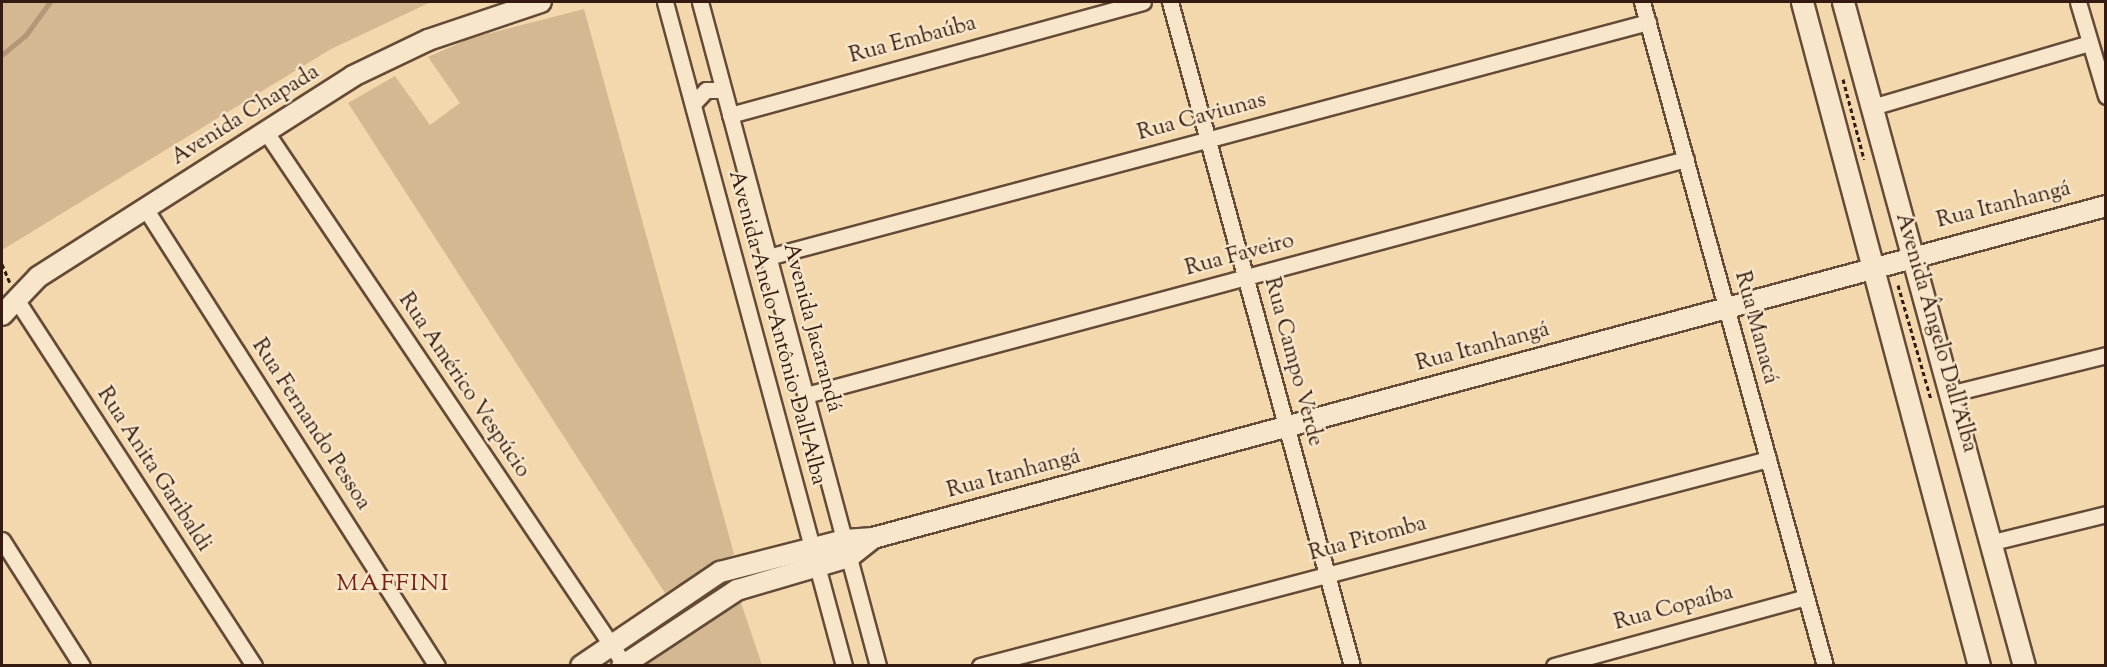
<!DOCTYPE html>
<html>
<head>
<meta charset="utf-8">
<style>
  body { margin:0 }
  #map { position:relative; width:2107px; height:667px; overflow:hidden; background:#f4d8ad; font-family:"Sorts Mill Goudy",serif }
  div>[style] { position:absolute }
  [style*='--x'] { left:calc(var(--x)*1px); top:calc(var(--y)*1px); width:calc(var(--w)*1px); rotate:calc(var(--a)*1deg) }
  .green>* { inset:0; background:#d3b892 }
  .stream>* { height:4.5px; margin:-2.25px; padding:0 2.25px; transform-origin:2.25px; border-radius:2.25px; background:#b39778 }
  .path>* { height:3px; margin-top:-1.5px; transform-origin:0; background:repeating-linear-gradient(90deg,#341a10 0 4.5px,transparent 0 7.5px) }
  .roads { filter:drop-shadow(2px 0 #644a37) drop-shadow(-2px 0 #644a37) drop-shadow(0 2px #644a37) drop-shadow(0 -2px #644a37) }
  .minor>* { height:15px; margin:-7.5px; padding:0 7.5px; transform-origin:7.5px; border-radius:7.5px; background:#f8e6ca }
  .tertiary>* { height:20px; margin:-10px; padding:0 10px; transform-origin:10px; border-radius:10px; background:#f8e6ca }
  .secondary>* { height:21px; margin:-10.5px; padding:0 10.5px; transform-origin:10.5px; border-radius:10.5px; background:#f8e6ca }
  span { translate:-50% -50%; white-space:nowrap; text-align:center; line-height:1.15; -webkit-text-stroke:5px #f8e6ca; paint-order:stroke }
  .street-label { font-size:22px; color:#341a10 }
  .neighbourhood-label { font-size:24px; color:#7a1f14; letter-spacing:1.5px }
  .frame { position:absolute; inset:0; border:3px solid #341a10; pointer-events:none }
</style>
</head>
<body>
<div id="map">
  <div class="green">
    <i style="clip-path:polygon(2px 2px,431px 2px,331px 49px,2px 250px)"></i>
    <i style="clip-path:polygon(584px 9px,734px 554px,665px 593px,348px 103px,395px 76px,430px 125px,460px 103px,428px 57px,471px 38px)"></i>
    <i style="clip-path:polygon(740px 600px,762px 665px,643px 665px)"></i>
  </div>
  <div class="stream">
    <i style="--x:2;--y:55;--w:30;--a:-40"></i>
    <i style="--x:25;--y:36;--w:42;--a:-53.7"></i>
  </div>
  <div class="path">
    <i style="--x:1843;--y:79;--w:83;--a:75.3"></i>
    <i style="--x:2;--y:264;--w:21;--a:67"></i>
    <i style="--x:1898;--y:285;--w:119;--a:73.9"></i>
  </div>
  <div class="roads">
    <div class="minor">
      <i style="--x:665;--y:2;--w:688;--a:74.91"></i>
      <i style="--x:700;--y:2;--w:687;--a:74.99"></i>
      <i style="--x:1170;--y:2;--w:688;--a:74.67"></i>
      <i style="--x:1642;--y:2;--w:689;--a:74.59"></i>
      <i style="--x:2078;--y:2;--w:98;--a:73.4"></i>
      <i style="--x:693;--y:104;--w:19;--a:-47"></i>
      <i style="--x:706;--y:90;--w:17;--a:0"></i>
      <i style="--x:1872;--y:107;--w:227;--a:-16.4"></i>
      <i style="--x:730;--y:115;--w:428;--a:-15.3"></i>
      <i style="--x:266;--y:132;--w:641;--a:56.06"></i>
      <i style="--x:145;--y:208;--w:543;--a:57.48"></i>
      <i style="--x:768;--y:257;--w:911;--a:-14.95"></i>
      <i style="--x:16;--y:299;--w:437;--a:57"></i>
      <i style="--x:1953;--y:393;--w:158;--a:-13.9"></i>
      <i style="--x:806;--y:395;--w:911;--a:-15.01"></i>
      <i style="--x:2;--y:540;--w:149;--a:57.6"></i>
      <i style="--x:1993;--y:542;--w:116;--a:-13.9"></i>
      <i style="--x:980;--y:666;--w:815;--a:-14.72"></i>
      <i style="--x:1554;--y:666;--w:261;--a:-15.3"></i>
    </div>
    <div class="tertiary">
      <i style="--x:2;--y:315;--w:52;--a:-46.5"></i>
      <i style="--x:38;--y:277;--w:374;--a:-32.5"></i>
      <i style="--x:353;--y:76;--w:83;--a:-25.6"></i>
      <i style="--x:428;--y:40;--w:119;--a:-18.6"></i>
      <i style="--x:581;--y:666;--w:168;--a:-34.1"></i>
      <i style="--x:720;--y:572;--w:129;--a:-14.4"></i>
      <i style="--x:845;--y:540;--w:28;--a:-4"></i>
      <i style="--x:873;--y:538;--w:1277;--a:-15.07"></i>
      <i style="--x:622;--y:666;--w:138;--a:-33.5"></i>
      <i style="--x:737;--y:590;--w:117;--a:-16.4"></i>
      <i style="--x:849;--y:557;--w:31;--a:-38"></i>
    </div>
    <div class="secondary">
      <i style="--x:1802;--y:2;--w:687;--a:75.07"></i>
      <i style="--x:1843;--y:2;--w:688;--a:74.75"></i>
    </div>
  </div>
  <div class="street-label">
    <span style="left:913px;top:41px;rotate:-15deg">Rua Embaúba</span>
    <span style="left:246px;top:116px;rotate:-32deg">Avenida Chapada</span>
    <span style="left:1202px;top:118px;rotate:-15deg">Rua Caviunas</span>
    <span style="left:2004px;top:206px;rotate:-14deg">Rua Itanhangá</span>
    <span style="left:1240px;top:256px;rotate:-15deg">Rua Faveiro</span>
    <span style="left:776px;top:328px;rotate:75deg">Avenida Anelo Antônio Dall Alba</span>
    <span style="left:811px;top:328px;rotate:75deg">Avenida Jacarandá</span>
    <span style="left:1755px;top:328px;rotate:75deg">Rua Manacá</span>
    <span style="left:1935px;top:333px;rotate:74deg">Avenida Ângelo Dall'Alba</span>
    <span style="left:1483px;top:348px;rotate:-15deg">Rua Itanhangá</span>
    <span style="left:1292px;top:362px;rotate:75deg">Rua Campo Verde</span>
    <span style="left:463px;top:386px;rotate:56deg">Rua Américo Vespúcio</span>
    <span style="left:310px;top:425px;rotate:57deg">Rua Fernando Pessoa</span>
    <span style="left:153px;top:470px;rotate:57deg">Rua Anita Garibaldi</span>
    <span style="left:1014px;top:475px;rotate:-15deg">Rua Itanhangá</span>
    <span style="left:1368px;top:540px;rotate:-15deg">Rua Pitomba</span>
    <span style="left:1674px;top:609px;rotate:-15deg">Rua Copaíba</span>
  </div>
  <div class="neighbourhood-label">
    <span style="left:393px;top:585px">MAFFINI</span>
  </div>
  <div class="frame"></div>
</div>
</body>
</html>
